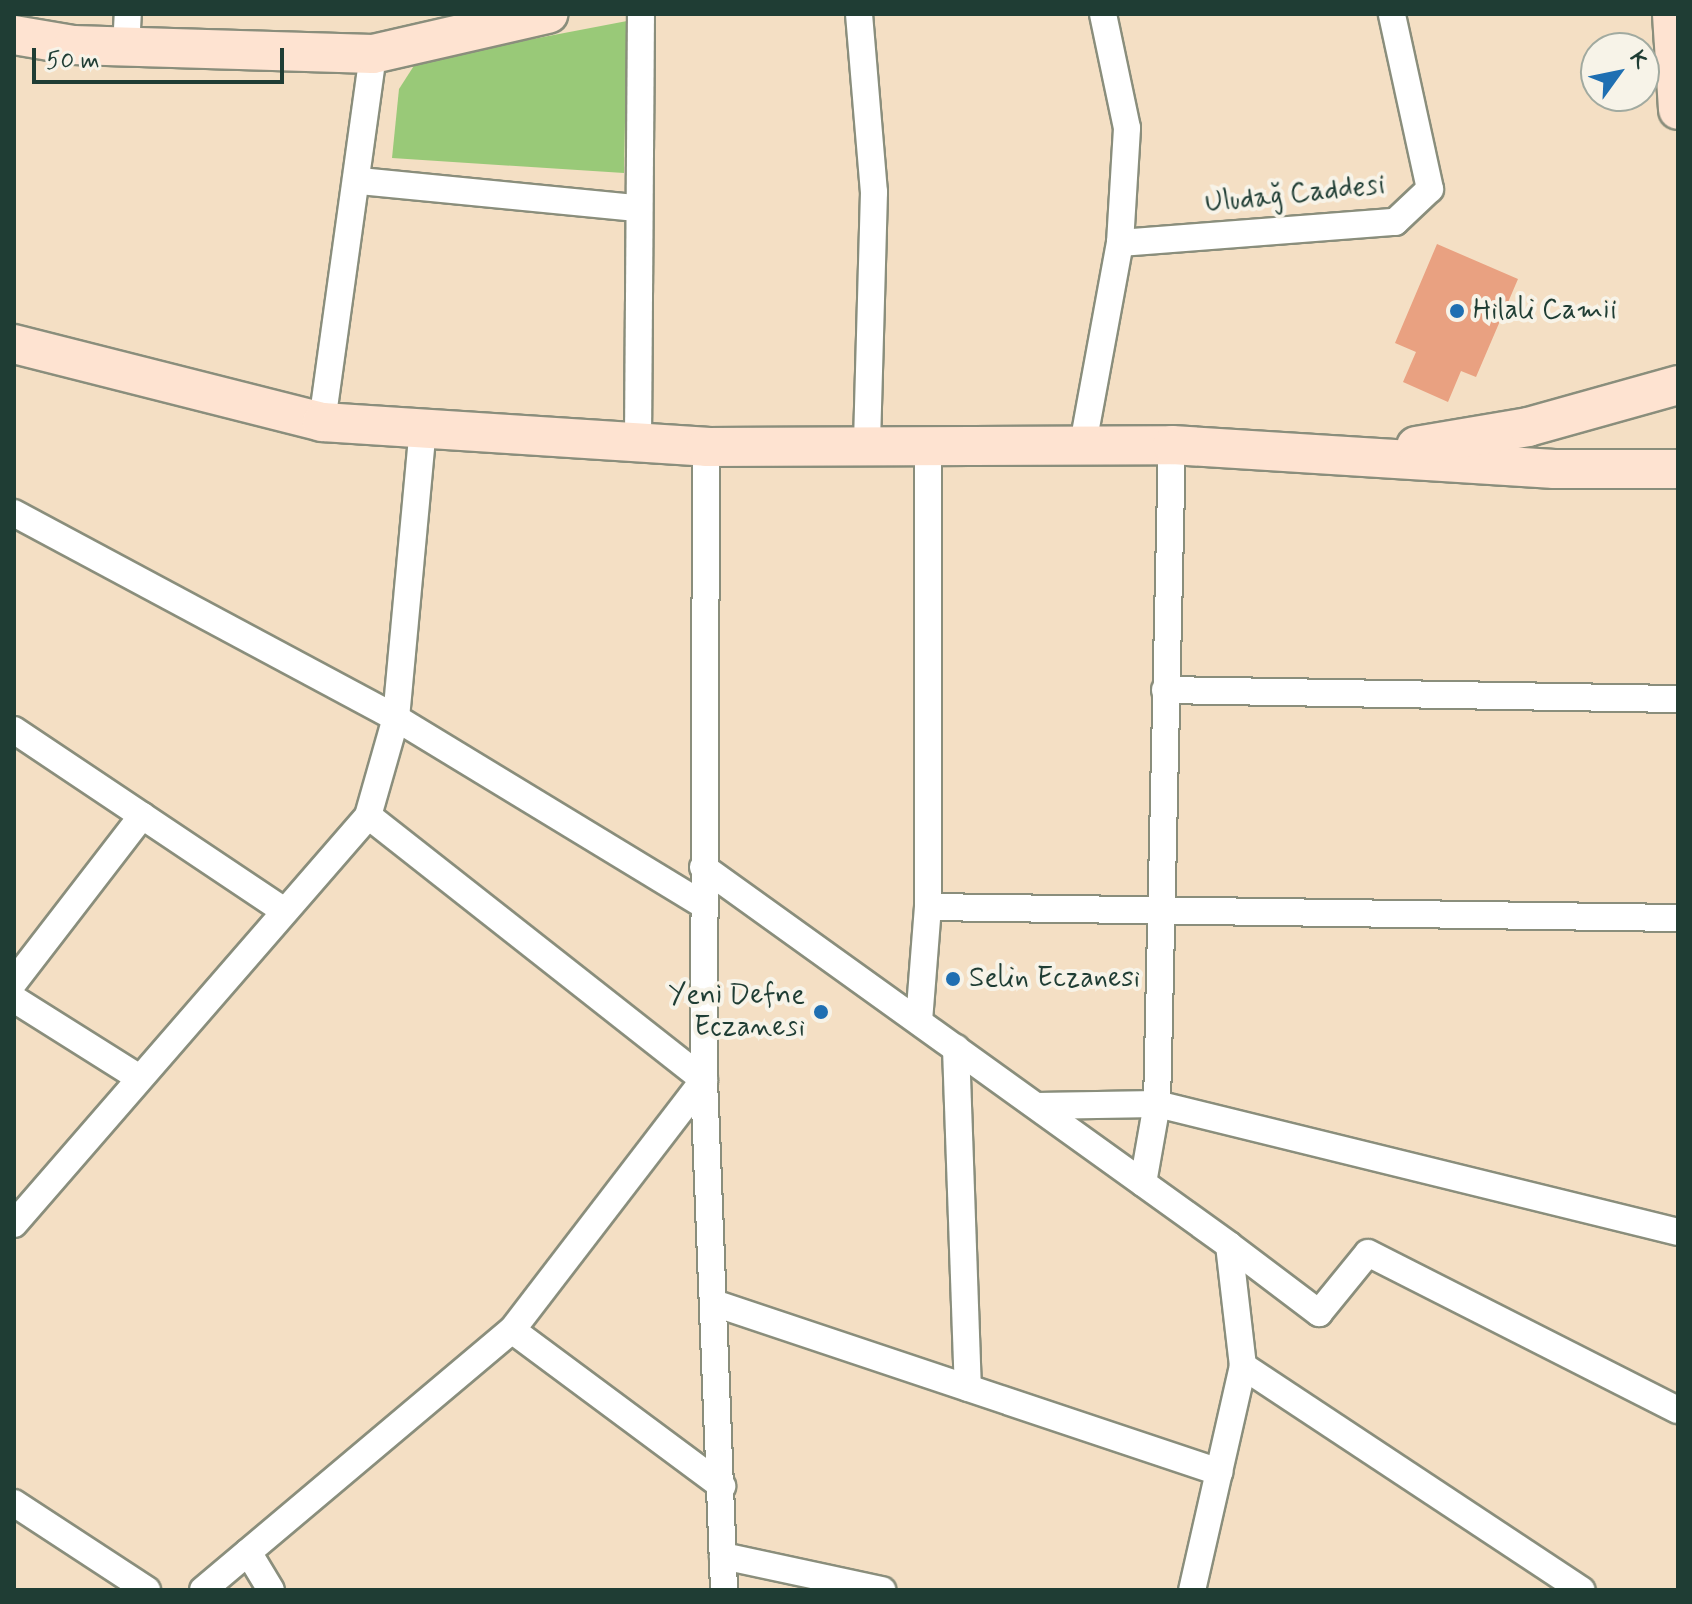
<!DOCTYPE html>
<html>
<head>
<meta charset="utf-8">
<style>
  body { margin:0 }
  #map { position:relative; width:1692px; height:1604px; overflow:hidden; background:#f4dfc4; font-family:Mynerve,sans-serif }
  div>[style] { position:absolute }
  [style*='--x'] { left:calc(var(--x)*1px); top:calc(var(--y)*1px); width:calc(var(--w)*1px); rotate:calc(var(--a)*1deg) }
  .green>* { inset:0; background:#99c978 }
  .building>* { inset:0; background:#e9a181 }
  .roads { filter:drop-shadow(2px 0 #8a8e7c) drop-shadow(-2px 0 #8a8e7c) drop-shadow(0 2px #8a8e7c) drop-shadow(0 -2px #8a8e7c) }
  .street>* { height:26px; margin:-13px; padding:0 13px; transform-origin:13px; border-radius:13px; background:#fff }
  .secondary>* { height:38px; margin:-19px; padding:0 19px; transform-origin:19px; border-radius:19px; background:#fee3d1 }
  .dots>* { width:22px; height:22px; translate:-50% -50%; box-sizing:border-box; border:4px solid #f7f3e8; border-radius:50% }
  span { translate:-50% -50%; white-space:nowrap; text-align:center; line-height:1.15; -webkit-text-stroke:8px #f7f3e8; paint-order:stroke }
  .street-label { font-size:28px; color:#1f3d34 }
  .poi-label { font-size:28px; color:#1f3d34 }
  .left { translate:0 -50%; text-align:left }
  .right { translate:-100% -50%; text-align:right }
  .frame { position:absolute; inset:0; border:16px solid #1f3d34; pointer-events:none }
  .north { position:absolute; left:1580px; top:32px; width:80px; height:80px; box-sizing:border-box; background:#f7f3e8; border:2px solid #a1aaa0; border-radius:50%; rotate:57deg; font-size:22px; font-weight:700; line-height:32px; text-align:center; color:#1f3d34 }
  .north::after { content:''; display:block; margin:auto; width:28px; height:36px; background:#1f6fb2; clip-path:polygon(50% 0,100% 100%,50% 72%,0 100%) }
  .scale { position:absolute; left:32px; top:48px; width:252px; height:36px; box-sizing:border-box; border:4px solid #1f3d34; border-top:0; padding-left:10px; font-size:24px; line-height:28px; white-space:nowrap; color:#1f3d34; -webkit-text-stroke:6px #f7f3e8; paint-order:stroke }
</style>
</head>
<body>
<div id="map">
  <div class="green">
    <i style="clip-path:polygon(627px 21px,624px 173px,392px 158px,399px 89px,417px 61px)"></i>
  </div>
  <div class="building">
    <i style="clip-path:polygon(1437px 244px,1518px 279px,1476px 377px,1461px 371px,1448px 402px,1403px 382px,1416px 352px,1395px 343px)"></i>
  </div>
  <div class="roads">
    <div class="street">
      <i style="--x:859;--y:14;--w:179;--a:85.2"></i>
      <i style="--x:874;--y:192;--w:258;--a:91.6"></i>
      <i style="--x:126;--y:48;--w:34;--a:-87"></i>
      <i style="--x:360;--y:181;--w:278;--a:5.6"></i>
      <i style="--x:1120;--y:243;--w:276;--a:-4.4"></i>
      <i style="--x:1395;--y:222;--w:48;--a:-43.3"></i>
      <i style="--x:1430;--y:189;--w:179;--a:-102.3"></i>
      <i style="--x:322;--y:422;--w:372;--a:-82.1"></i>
      <i style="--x:638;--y:440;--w:426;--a:-89.6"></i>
      <i style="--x:1083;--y:444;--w:204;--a:-79.6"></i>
      <i style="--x:1120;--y:243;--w:115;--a:-86.5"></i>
      <i style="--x:1127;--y:128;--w:116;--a:-101.9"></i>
      <i style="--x:706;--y:447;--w:633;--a:90.18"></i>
      <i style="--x:704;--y:1080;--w:510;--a:87.75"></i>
      <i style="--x:14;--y:513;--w:434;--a:28.2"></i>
      <i style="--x:396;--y:718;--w:358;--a:31.3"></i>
      <i style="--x:1165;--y:690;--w:513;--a:1.01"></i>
      <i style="--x:14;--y:730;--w:325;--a:33.8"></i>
      <i style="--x:703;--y:867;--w:648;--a:35.7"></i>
      <i style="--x:1229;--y:1245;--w:122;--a:83.4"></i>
      <i style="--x:1243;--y:1366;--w:230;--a:102.8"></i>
      <i style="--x:928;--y:907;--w:750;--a:0.84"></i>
      <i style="--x:14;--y:982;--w:210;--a:-52.4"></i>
      <i style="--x:14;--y:999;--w:146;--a:32.2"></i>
      <i style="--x:919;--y:1021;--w:114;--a:-85.5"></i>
      <i style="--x:928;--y:907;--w:456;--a:-90"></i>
      <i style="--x:956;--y:1048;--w:340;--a:88"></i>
      <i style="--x:1037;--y:1106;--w:120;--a:-1"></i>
      <i style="--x:1157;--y:1104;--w:536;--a:13.8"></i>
      <i style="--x:1143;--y:1183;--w:80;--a:-80"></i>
      <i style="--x:1157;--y:1104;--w:659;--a:-88.7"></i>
      <i style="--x:14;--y:1224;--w:540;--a:-49.05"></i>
      <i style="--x:368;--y:816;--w:102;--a:-74.1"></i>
      <i style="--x:396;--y:718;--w:290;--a:-84.7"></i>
      <i style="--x:1229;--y:1245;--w:113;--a:37.1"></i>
      <i style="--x:1319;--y:1313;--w:77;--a:-50.8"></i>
      <i style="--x:1368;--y:1253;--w:347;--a:26.9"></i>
      <i style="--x:714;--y:1303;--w:533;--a:18.5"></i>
      <i style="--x:512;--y:1330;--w:262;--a:36.6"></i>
      <i style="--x:1243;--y:1366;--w:406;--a:33.5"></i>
      <i style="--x:14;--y:1503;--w:159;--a:33.2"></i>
      <i style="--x:248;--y:1552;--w:44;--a:58.8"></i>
      <i style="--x:723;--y:1556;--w:163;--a:12.1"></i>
      <i style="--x:203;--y:1590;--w:404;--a:-40.1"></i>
      <i style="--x:512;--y:1330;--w:315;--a:-52.5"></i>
      <i style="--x:704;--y:1080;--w:427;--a:-141.8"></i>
    </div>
    <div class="secondary">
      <i style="--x:1672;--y:14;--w:96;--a:86.4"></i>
      <i style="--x:14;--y:35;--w:60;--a:9.6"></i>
      <i style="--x:73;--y:45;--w:300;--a:1.7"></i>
      <i style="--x:373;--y:54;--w:180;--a:-12.9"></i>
      <i style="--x:14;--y:344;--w:318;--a:14.2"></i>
      <i style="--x:322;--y:422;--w:385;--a:3.7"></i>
      <i style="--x:706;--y:447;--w:466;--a:-0.2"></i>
      <i style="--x:1172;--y:445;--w:383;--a:3.6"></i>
      <i style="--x:1554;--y:469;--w:124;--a:0"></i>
      <i style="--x:1416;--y:446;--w:114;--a:-9.6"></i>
      <i style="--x:1528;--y:427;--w:156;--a:-15.6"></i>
    </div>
  </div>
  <div class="dots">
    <i style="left:1457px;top:311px;background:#1f6fb2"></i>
    <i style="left:953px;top:979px;background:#1f6fb2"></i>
    <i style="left:821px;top:1012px;background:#1f6fb2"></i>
  </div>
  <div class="street-label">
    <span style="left:1295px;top:195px;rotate:-6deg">Uludağ Caddesi</span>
  </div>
  <div class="poi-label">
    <span class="left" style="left:1473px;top:311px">Hilali Camii</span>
    <span class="left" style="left:969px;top:979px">Selin Eczanesi</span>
    <span class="right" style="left:805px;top:1012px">Yeni Defne<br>Eczanesi</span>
  </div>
  <div class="frame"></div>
  <div class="north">K</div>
  <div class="scale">50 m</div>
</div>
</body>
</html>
